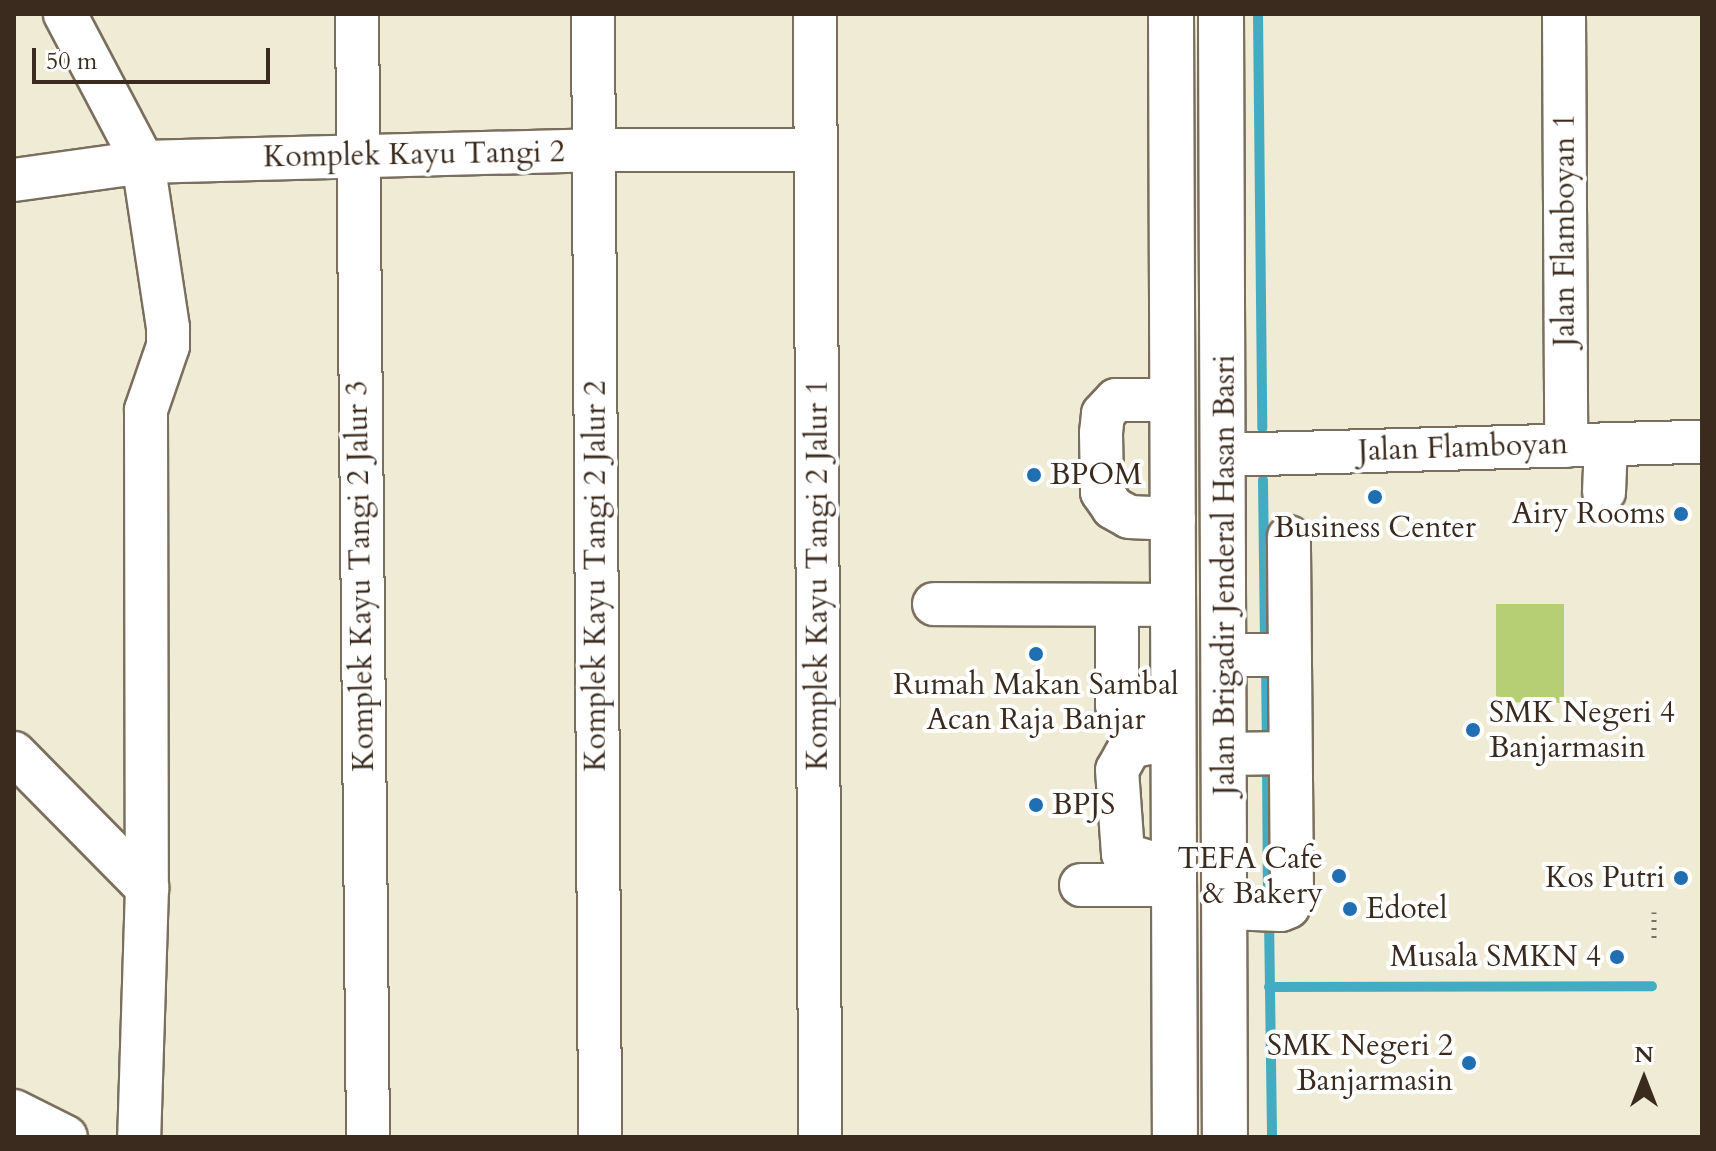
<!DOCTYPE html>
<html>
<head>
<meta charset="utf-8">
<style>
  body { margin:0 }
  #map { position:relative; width:1716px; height:1151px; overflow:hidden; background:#f0ebd4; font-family:Cardo,serif }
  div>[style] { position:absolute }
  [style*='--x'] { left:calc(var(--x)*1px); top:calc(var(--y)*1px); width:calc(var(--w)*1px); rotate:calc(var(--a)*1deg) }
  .green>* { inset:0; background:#b6cf74 }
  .stream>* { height:10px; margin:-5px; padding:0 5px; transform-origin:5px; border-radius:5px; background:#43acc3 }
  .path>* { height:5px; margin-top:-2.5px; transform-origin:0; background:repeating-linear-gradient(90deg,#7a6e5e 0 2px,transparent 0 8px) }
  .roads { filter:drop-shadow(2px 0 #7a6e5e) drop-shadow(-2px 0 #7a6e5e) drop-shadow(0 2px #7a6e5e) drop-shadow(0 -2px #7a6e5e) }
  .minor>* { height:42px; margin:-21px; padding:0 21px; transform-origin:21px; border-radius:21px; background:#fff }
  .highway>* { height:44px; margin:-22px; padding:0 22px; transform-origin:22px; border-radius:22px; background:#fff }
  .dots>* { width:22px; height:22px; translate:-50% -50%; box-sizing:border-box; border:4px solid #fff; border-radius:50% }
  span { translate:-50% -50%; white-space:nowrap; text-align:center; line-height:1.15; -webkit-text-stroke:8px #fff; paint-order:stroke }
  .street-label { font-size:30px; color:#3b2a1e }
  .poi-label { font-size:30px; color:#3b2a1e }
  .left { translate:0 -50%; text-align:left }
  .right { translate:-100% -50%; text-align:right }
  .frame { position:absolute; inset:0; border:16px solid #3b2a1e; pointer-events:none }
  .north { position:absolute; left:1604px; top:1039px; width:80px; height:80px; -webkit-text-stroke:6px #fff; paint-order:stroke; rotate:0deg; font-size:22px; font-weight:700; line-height:32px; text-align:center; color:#3b2a1e }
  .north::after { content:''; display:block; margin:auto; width:28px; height:36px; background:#3b2a1e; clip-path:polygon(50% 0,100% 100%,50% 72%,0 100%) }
  .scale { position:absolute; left:32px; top:48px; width:238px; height:36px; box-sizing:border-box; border:4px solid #3b2a1e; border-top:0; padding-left:10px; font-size:24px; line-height:28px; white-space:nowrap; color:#3b2a1e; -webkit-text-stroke:6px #fff; paint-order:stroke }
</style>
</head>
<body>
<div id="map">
  <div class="green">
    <i style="clip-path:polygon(1496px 604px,1564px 604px,1564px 703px,1496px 702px)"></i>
  </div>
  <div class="stream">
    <i style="--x:1258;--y:14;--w:414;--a:89.4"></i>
    <i style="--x:1263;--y:480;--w:166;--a:89.3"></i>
    <i style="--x:1266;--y:666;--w:80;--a:89.3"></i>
    <i style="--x:1267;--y:762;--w:140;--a:89.6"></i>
    <i style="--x:1269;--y:918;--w:219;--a:89.2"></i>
    <i style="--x:1269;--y:987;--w:383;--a:-0.1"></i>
  </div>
  <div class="path">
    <i style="--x:1654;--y:912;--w:31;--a:90"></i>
  </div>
  <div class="roads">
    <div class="minor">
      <i style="--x:65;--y:14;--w:167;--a:62.2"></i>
      <i style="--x:143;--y:162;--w:168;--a:81.4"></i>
      <i style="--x:168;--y:328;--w:18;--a:90"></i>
      <i style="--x:168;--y:346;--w:68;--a:109"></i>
      <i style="--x:146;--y:410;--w:478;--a:89.9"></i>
      <i style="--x:147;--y:888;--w:249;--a:91.8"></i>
      <i style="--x:357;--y:14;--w:1123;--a:89.44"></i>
      <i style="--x:593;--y:14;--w:1123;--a:89.64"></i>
      <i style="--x:815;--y:14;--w:1123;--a:89.74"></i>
      <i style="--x:1564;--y:14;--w:432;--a:89.7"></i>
      <i style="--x:14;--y:180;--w:130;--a:-7.9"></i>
      <i style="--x:143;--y:162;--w:451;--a:-1.5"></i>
      <i style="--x:594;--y:150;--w:222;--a:0"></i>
      <i style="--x:1173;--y:400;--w:57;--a:180"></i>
      <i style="--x:1116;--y:400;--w:19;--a:133"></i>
      <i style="--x:1103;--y:414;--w:19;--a:96"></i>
      <i style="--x:1101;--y:433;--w:59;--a:89"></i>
      <i style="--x:1102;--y:492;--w:19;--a:55"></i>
      <i style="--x:1113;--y:508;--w:18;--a:29"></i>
      <i style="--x:1129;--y:517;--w:45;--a:2.5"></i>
      <i style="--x:1225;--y:455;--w:477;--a:-1.6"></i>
      <i style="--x:1604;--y:492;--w:48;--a:-87.6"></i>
      <i style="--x:934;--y:604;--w:240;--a:0.2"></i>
      <i style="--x:1117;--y:605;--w:100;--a:90"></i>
      <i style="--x:1117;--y:705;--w:57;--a:0"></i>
      <i style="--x:1225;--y:655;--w:65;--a:0"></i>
      <i style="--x:1174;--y:738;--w:45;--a:168.4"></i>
      <i style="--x:1130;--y:747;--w:26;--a:119"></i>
      <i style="--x:1117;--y:770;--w:84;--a:85.9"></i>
      <i style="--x:1123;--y:854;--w:54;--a:17.1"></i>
      <i style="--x:14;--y:753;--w:190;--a:45.4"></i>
      <i style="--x:1225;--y:754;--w:65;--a:-0.9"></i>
      <i style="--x:1081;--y:885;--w:92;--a:0"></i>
      <i style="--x:1225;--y:908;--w:56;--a:2"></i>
      <i style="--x:1281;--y:910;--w:8;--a:-23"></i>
      <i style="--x:1288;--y:907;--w:16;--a:-75"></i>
      <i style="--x:1292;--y:892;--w:355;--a:-90.5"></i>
      <i style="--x:14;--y:1111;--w:58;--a:26.6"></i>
    </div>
    <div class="highway">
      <i style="--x:1171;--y:14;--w:1123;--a:89.8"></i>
      <i style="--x:1221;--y:14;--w:1123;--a:89.8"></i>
    </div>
  </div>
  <div class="dots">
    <i style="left:1034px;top:475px;background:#1f6fb2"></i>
    <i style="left:1375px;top:497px;background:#1f6fb2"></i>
    <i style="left:1681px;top:514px;background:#1f6fb2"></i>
    <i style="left:1036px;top:654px;background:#1f6fb2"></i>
    <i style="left:1473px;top:730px;background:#1f6fb2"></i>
    <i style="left:1036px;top:805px;background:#1f6fb2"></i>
    <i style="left:1339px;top:876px;background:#1f6fb2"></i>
    <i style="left:1681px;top:878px;background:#1f6fb2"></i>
    <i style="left:1350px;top:909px;background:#1f6fb2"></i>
    <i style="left:1617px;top:957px;background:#1f6fb2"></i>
    <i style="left:1469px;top:1063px;background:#1f6fb2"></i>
  </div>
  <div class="street-label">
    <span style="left:414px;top:155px;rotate:-1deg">Komplek Kayu Tangi 2</span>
    <span style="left:1565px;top:230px;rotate:-90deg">Jalan Flamboyan 1</span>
    <span style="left:1463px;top:448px;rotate:-2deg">Jalan Flamboyan</span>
    <span style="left:818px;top:575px;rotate:-90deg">Komplek Kayu Tangi 2 Jalur 1</span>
    <span style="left:1225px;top:575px;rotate:-90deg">Jalan Brigadir Jenderal Hasan Basri</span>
    <span style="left:361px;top:576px;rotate:-91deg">Komplek Kayu Tangi 2 Jalur 3</span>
    <span style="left:596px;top:576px;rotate:-90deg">Komplek Kayu Tangi 2 Jalur 2</span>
  </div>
  <div class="poi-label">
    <span class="left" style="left:1050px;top:475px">BPOM</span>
    <span class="right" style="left:1665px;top:514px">Airy Rooms</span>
    <span style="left:1375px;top:528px">Business Center</span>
    <span style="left:1036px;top:702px">Rumah Makan Sambal<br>Acan Raja Banjar</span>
    <span class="left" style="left:1489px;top:730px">SMK Negeri 4<br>Banjarmasin</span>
    <span class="left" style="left:1052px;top:805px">BPJS</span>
    <span class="right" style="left:1323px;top:876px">TEFA Cafe<br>&amp; Bakery</span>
    <span class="right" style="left:1665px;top:878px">Kos Putri</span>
    <span class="left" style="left:1366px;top:909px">Edotel</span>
    <span class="right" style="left:1601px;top:957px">Musala SMKN 4</span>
    <span class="right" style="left:1453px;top:1063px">SMK Negeri 2<br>Banjarmasin</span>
  </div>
  <div class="frame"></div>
  <div class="north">N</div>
  <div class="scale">50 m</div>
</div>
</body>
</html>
